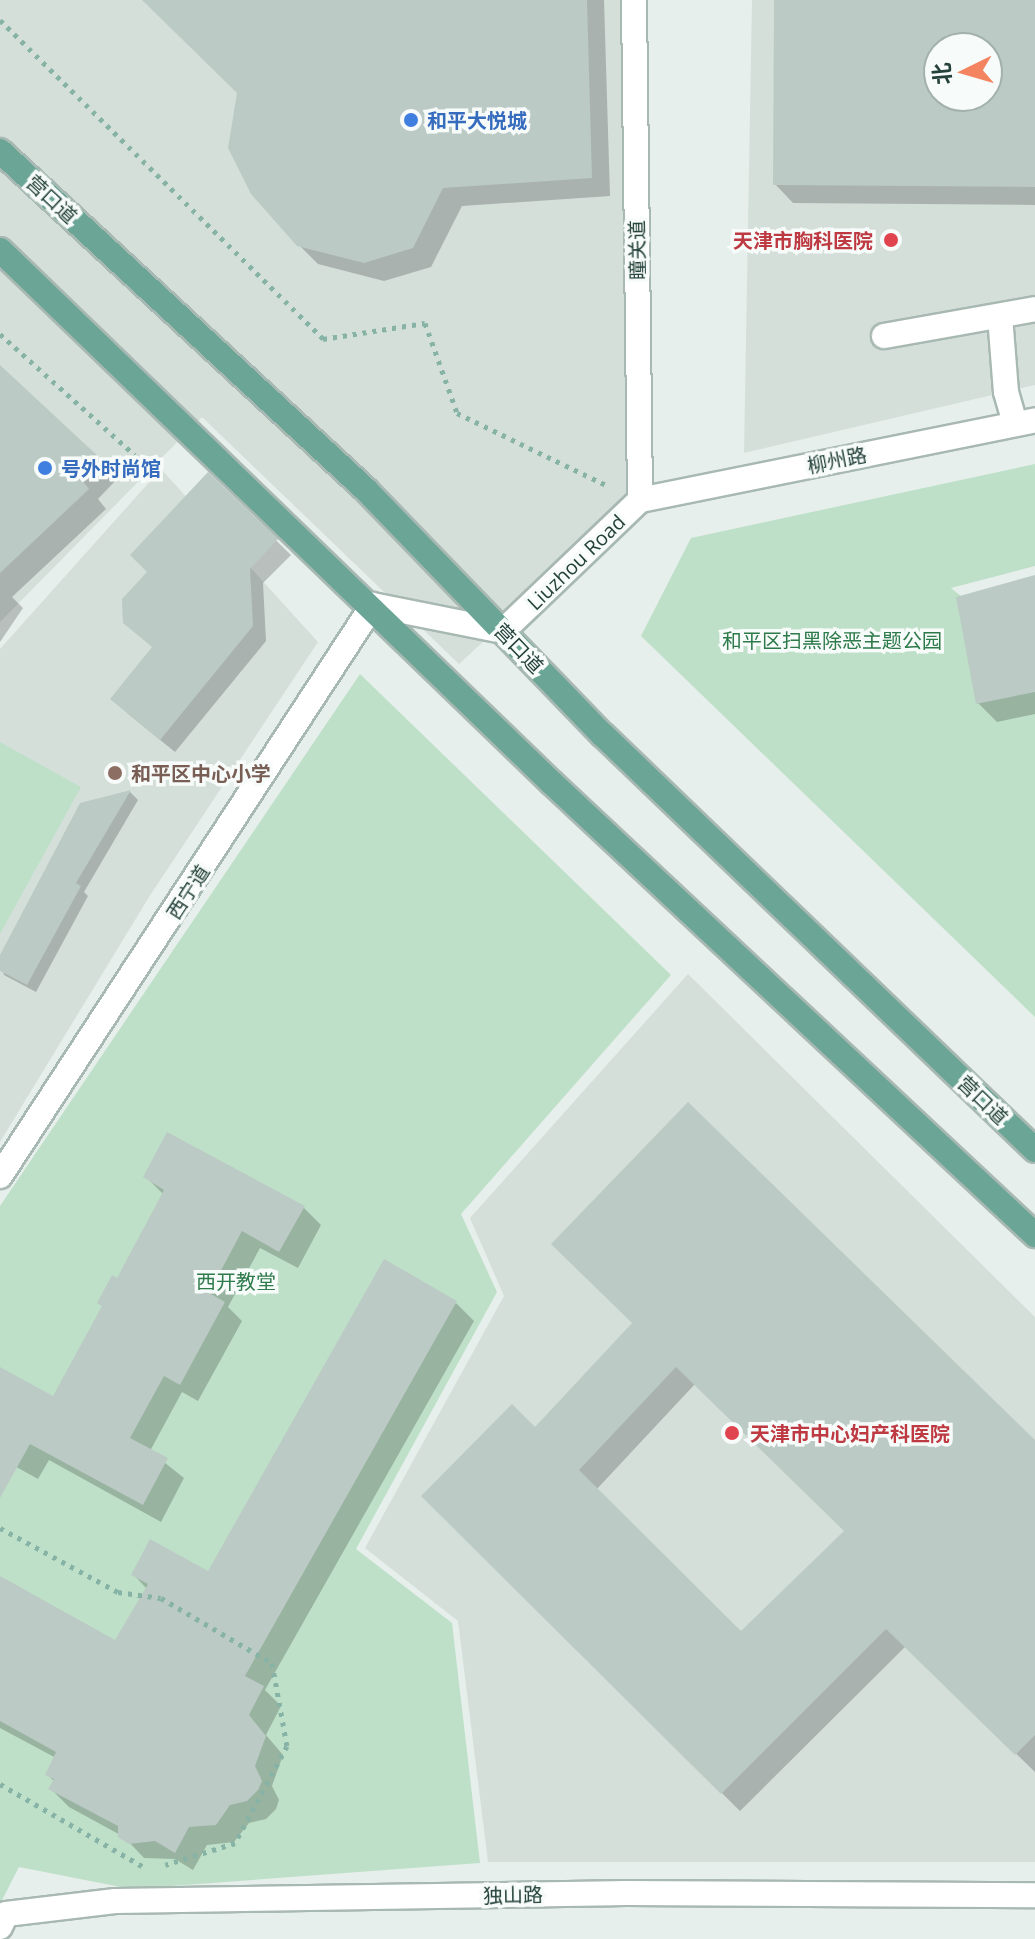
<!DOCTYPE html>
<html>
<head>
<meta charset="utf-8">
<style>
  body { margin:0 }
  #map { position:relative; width:1035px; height:1939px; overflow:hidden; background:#e6efeb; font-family:"Open Sans","Noto Sans SC",sans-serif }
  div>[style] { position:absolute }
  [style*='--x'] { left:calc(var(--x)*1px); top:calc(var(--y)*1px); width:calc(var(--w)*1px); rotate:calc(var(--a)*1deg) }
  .built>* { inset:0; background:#d4dfda }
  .green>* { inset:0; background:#bfe0c8 }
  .shadow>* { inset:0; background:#0003 }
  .building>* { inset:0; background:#bbcac4 }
  .path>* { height:5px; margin-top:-2.5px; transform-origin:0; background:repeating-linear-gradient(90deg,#86b3a5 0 4px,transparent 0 10px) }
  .roads { filter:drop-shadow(2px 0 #a8b8b2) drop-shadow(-2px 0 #a8b8b2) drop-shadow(0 2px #a8b8b2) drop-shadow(0 -2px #a8b8b2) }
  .lane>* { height:24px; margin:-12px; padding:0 12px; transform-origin:12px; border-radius:12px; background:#fff }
  .street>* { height:24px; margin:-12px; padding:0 12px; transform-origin:12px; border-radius:12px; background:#fff }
  .secondary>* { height:24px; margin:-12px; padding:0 12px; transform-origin:12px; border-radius:12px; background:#fff }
  .primary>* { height:24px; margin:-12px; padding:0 12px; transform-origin:12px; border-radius:12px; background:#6aa596 }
  .dots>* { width:22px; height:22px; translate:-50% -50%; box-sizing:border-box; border:4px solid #f7fbf9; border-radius:50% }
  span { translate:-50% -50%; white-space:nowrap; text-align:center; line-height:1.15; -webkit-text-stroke:7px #f7fbf9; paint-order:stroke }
  .shop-label { font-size:20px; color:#366cbe; font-weight:700 }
  .left { translate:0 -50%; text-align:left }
  .street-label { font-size:20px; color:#24423a }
  .health-label { font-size:20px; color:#be3a42; font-weight:700 }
  .right { translate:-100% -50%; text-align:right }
  .park-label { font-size:20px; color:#2d7a4b }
  .education-label { font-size:20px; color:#785e54; font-weight:700 }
  .north { position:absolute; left:923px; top:32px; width:80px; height:80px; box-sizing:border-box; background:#f7fbf9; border:2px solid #a3b1ad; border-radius:50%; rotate:265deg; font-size:22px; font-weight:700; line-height:32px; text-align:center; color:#24423a }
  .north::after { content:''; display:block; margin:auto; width:28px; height:36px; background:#f4845f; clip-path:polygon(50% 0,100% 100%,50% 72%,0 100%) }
</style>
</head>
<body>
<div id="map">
  <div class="built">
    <i style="clip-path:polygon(0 0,639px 0,649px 489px,459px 664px,202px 417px,0 622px)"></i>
    <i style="clip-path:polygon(evenodd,752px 0,1035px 0,1035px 385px,744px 453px,752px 0,939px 48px,987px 48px,987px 96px,939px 96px,939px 48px)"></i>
    <i style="clip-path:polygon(161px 469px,318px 642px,149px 897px,0 1142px,0 649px)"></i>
    <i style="clip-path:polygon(688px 974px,1035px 1317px,1035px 1862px,488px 1862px,458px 1621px,365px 1548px,504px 1296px,470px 1218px)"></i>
  </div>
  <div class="green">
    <i style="clip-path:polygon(1035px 464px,1035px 566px,951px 588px,1035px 656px,1035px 1017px,641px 636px,691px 538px)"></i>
    <i style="clip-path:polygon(360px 674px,671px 975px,461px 1214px,497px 1292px,356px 1549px,452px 1623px,480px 1863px,131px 1889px,19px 1867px,0 1904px,0 1206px)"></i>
    <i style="clip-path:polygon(0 742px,81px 787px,0 934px)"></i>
  </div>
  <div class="shadow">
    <i style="clip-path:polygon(145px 0,604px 0,610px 196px,462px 206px,431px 267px,384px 281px,318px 264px,298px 244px,239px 92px)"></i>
    <i style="clip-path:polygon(evenodd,776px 0,1035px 0,1035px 205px,793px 203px,775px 184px,776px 0,939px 48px,987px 48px,987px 96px,939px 96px,939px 48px)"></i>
    <i style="clip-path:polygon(0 368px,118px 478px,98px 499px,106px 509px,12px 597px,23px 608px,0 642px)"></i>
    <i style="clip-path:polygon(209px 475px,291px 555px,263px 583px,266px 641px,175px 752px,127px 713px,154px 648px,150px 572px)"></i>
    <i style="clip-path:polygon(1035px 577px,1035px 714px,997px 722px,978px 703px)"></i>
    <i style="clip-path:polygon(130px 792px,138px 800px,84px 892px,88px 896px,36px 992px,4px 975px,0 959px,81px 804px)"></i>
    <i style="clip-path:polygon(145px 1176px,304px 1208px,321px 1225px,298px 1268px,260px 1248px,228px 1307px,242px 1321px,198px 1401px,182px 1392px,150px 1451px,184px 1478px,161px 1522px,49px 1460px,38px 1479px,0 1458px,0 1370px,54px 1399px,164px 1195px)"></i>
    <i style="clip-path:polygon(456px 1303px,474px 1321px,265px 1690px,281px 1706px,266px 1735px,283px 1755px,272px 1786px,279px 1800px,276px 1809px,266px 1819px,249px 1823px,234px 1842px,207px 1845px,193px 1870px,175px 1859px,144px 1858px,124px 1837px,69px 1807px,51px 1789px,54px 1781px,47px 1774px,56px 1758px,0 1728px,0 1578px,116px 1643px,147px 1589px,133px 1574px,209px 1574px)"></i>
    <i style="clip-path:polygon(evenodd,634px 1323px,1035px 1443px,1035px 1772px,906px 1646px,740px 1811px,423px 1496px,535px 1430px,634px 1323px,695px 1384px,846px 1531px,741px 1633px,596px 1490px,695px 1384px)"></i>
  </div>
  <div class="building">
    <i style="clip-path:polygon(142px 0,587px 0,592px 178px,443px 188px,413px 248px,364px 263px,297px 246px,251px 194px,228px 148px,237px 93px)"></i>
    <i style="clip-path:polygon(evenodd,774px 0,1035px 0,1035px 187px,773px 185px,774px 0,939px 48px,987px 48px,987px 96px,939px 96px,939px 48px)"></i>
    <i style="clip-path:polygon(0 365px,100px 458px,81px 479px,89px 489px,0 573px)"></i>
    <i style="clip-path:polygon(208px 472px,278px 539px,250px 569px,253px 626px,160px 740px,110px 699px,152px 647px,123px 623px,122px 599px,147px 572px,130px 555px)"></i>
    <i style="clip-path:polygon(1035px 575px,1035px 692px,976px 704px,956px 597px)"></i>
    <i style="clip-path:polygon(131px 790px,76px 883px,81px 886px,27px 985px,0 971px,0 955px,80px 803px)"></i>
    <i style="clip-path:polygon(evenodd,688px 1102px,1035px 1440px,1035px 1735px,1015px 1755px,886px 1629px,721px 1794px,421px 1496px,512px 1404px,535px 1427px,632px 1323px,551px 1244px,688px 1102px,676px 1367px,844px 1531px,741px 1631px,579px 1470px,676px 1367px)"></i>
    <i style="clip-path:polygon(167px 1132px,305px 1206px,279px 1252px,242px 1231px,209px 1293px,225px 1302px,180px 1385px,164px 1376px,130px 1438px,168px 1458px,143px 1505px,30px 1444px,0 1498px,0 1367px,53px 1396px,102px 1306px,97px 1303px,112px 1275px,117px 1278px,164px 1190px,143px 1177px)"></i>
    <i style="clip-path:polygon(384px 1259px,457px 1301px,245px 1676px,264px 1686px,249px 1715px,266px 1736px,255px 1766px,262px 1781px,258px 1790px,247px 1801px,230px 1805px,216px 1825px,189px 1827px,175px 1853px,155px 1841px,129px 1844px,118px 1837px,118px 1826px,48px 1789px,54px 1779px,45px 1775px,56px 1752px,0 1721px,0 1576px,115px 1640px,148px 1584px,131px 1575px,150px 1539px,208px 1571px)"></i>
  </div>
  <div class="path">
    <i style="--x:0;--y:20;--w:454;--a:44.6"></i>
    <i style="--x:323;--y:339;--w:103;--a:-8.9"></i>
    <i style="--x:425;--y:323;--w:96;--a:70.4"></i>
    <i style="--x:457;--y:413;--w:165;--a:25.8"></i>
    <i style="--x:0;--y:334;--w:181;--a:41.9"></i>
    <i style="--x:0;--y:1528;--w:134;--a:28.5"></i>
    <i style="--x:118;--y:1592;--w:43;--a:7.9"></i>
    <i style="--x:161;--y:1598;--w:129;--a:30.4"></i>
    <i style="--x:272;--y:1663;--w:84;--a:79.8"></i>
    <i style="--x:287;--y:1746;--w:110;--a:118.2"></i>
    <i style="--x:235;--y:1843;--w:73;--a:162.6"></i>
    <i style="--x:0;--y:1784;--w:166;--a:30"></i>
  </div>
  <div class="roads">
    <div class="lane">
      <i style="--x:1000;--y:316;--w:76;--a:85.5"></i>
      <i style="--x:1006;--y:392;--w:33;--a:74"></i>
      <i style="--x:884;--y:336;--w:153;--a:-10.1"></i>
    </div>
    <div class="street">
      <i style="--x:634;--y:0;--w:500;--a:89.31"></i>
      <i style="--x:0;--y:1176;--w:682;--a:-56.85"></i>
      <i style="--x:0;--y:1927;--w:14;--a:-65"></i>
      <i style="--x:6;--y:1914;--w:110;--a:-6.8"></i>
      <i style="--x:115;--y:1901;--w:511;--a:-0.9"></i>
      <i style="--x:626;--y:1893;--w:409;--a:0.3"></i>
    </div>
    <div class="secondary">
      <i style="--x:373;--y:605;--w:133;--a:11.3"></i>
      <i style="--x:503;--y:631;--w:190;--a:-43.7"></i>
      <i style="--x:640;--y:500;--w:403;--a:-11.4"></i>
    </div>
    <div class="primary">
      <i style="--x:0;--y:151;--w:499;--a:42.8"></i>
      <i style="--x:366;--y:490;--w:341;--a:46"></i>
      <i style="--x:603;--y:735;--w:599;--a:43.85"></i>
      <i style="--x:0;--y:250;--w:767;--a:44"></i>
      <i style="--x:552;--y:783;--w:662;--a:43.1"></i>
    </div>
  </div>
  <div class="dots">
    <i style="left:411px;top:120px;background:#3f7fe0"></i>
    <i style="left:891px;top:240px;background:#e0444e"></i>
    <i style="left:45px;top:468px;background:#3f7fe0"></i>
    <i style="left:115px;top:773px;background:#8d6e63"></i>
    <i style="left:732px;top:1433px;background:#e0444e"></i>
  </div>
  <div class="shop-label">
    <span class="left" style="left:427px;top:120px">和平大悦城</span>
    <span class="left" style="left:61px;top:468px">号外时尚馆</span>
  </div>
  <div class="street-label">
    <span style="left:52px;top:199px;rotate:43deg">营口道</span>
    <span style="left:637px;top:250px;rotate:-91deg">瞳关道</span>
    <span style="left:837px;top:460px;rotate:-11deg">柳州路</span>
    <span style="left:576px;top:562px;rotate:-44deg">Liuzhou Road</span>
    <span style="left:519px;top:648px;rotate:46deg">营口道</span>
    <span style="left:188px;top:892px;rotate:-57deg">西宁道</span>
    <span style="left:983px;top:1100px;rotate:44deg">营口道</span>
    <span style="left:513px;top:1895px;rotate:-1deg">独山路</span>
  </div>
  <div class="health-label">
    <span class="right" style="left:873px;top:240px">天津市胸科医院</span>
    <span class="left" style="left:750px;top:1433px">天津市中心妇产科医院</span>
  </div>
  <div class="park-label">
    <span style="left:832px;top:640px">和平区扫黑除恶主题公园</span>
    <span style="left:236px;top:1281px">西开教堂</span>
  </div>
  <div class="education-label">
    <span class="left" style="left:131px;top:773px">和平区中心小学</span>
  </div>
  <div class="north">北</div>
</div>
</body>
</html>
